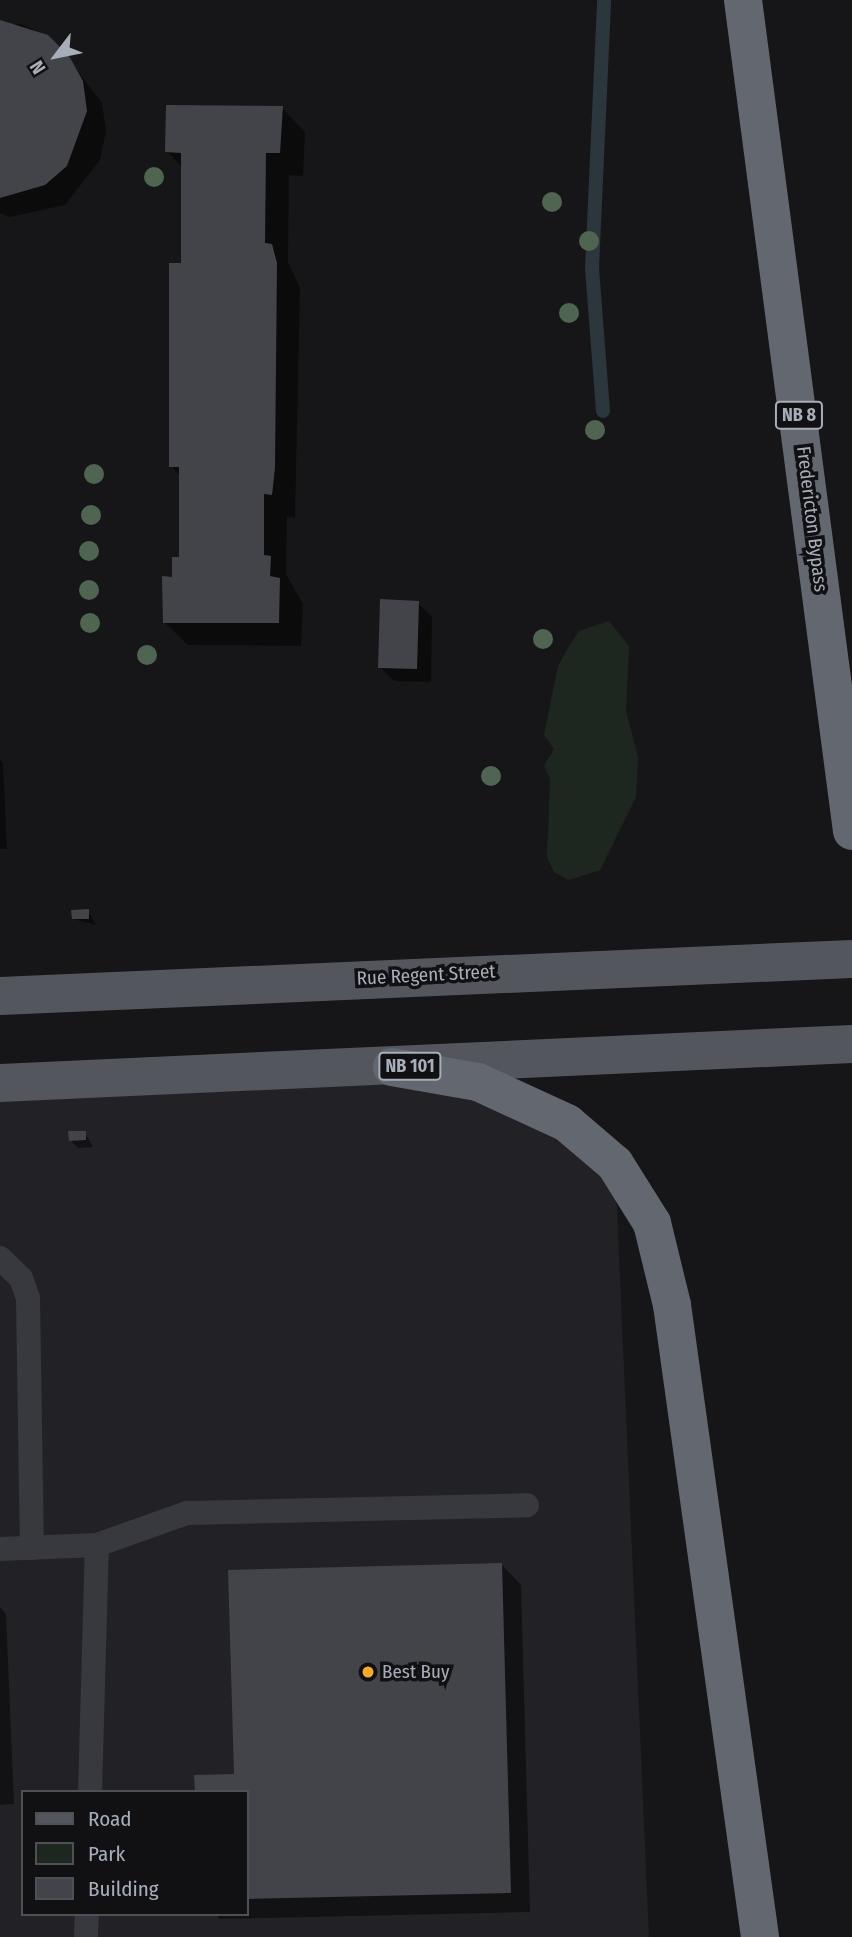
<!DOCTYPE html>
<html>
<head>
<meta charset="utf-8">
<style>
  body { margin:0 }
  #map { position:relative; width:852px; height:1937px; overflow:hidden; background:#161618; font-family:"Fira Sans Condensed",sans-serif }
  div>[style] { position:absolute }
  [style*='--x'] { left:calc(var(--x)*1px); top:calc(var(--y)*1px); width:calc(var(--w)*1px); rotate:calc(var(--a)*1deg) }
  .built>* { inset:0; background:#222226 }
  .green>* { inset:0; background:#1e271f }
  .shadow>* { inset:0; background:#0007 }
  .stream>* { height:14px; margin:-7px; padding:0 7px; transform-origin:7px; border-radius:7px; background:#2c363d }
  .building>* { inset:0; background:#424449 }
  .lane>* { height:24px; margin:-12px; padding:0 12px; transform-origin:12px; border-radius:12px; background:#37393e }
  .primary>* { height:38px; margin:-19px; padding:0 19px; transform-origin:19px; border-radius:19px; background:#53565d }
  .highway>* { height:38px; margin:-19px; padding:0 19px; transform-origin:19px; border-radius:19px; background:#63676f }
  .trees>* { width:20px; height:20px; margin:-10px; border-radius:50%; background:#4f6451 }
  .dots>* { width:19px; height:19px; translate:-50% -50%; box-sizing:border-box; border:4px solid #111113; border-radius:50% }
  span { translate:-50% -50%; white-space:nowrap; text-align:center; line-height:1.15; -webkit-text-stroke:7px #111113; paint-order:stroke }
  .shield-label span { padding:2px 5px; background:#111113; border:2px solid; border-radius:5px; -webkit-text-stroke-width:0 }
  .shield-label { font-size:18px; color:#a8aeb9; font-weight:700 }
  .street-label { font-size:19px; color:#a8aeb9 }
  .poi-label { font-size:19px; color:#a8aeb9 }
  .left { translate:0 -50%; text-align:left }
  .legend { position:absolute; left:21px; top:1790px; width:228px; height:126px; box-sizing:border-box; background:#111113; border:2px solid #4d5055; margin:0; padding:9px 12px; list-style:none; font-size:21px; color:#a8aeb9 }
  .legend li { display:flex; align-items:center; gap:14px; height:35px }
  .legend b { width:35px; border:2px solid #4d5055 }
  .north { position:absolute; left:21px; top:21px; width:70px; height:70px; -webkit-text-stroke:5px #111113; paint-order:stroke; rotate:238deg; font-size:19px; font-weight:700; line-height:28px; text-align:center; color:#a8aeb9 }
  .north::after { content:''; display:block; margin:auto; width:24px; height:32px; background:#a8aeb9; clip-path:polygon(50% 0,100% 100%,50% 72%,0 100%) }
</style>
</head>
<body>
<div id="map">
  <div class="built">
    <i style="clip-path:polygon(evenodd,478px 1082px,615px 1164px,649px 1937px,0 1937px,0 1083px,478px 1082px,23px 1792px,247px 1792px,247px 1914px,23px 1914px,23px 1792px)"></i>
  </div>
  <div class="green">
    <i style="clip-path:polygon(609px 621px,629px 646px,626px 711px,638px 757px,636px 797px,600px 870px,569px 880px,554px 872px,547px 857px,550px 779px,544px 766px,554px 749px,544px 735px,558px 666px,569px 646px,579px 631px)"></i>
  </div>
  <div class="shadow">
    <i style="clip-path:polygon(21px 24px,47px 36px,67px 57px,102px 103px,106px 131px,100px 160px,65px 205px,10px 217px,0 213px,0 26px)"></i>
    <i style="clip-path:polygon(282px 108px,305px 132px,303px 176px,289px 175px,288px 262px,300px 288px,295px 518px,287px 517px,286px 574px,303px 604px,301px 646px,188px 645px,164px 622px,181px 558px,180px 476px,171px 466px,183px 264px,182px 167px,167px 151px)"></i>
    <i style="clip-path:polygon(418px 603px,432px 617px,431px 682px,394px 681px,380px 667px)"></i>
    <i style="clip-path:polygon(0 760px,3px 763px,7px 849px,0 849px)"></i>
    <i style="clip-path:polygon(88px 911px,96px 925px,73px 919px)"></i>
    <i style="clip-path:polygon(85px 1133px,93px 1147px,78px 1148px,70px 1140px)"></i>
    <i style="clip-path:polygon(502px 1565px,521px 1585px,530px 1912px,220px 1919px,215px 1914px,247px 1914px,247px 1792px,236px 1775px)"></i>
    <i style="clip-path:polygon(0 1607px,6px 1614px,14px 1804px,0 1805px)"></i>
  </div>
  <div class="stream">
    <i style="--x:603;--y:411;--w:143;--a:-94.4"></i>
    <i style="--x:592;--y:268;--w:268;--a:-87.4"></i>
  </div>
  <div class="building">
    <i style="clip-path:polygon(0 20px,48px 35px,69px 56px,83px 81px,87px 111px,67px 166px,45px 185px,0 198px)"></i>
    <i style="clip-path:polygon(166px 105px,283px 106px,280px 153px,266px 153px,265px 243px,272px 244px,277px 263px,275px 468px,272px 495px,264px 494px,264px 555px,271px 556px,270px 576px,280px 578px,279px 623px,163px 623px,162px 576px,172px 577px,172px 557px,179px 557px,179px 467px,169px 467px,169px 263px,181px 263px,181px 153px,165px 152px)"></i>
    <i style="clip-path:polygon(380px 599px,419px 601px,417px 669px,378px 668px)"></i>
    <i style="clip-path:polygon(89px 909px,89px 919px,72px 919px,71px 910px)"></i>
    <i style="clip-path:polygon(68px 1131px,86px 1131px,86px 1140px,69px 1141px)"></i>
    <i style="clip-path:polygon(502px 1563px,511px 1893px,247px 1899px,247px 1792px,195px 1792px,194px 1775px,234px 1774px,228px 1570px)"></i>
  </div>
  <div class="lane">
    <i style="--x:0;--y:1258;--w:29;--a:44"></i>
    <i style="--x:21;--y:1278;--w:21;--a:71"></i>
    <i style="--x:28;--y:1298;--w:250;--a:89.1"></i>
    <i style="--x:0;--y:1549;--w:97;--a:-2.4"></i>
    <i style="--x:97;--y:1545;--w:96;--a:-19.6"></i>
    <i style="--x:187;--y:1513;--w:340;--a:-1.3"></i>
    <i style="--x:90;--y:1792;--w:247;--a:-88.4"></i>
    <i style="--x:86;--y:1937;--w:23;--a:-88"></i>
  </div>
  <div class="primary">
    <i style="--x:0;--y:996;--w:853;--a:-2.49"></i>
    <i style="--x:0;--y:1083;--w:853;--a:-2.62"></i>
  </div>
  <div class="highway">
    <i style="--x:743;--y:0;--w:838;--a:82.53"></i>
    <i style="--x:392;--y:1067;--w:87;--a:9.9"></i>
    <i style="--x:478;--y:1082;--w:98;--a:24.7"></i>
    <i style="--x:567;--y:1123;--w:63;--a:40.5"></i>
    <i style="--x:615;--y:1164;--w:70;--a:57.9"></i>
    <i style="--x:652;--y:1223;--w:84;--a:76.3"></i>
    <i style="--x:672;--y:1305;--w:638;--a:82.07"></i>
  </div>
  <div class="trees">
    <i style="left:154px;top:177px"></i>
    <i style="left:552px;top:202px"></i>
    <i style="left:589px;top:241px"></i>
    <i style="left:569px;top:313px"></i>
    <i style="left:595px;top:430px"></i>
    <i style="left:94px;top:474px"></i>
    <i style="left:91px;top:515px"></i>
    <i style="left:89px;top:551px"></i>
    <i style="left:89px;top:590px"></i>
    <i style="left:90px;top:623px"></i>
    <i style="left:543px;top:639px"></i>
    <i style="left:147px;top:655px"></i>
    <i style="left:491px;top:776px"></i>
  </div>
  <div class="dots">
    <i style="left:368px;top:1672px;background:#f7aa2f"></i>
  </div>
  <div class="shield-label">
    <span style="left:799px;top:415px">NB 8</span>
    <span style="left:410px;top:1066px">NB 101</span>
  </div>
  <div class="street-label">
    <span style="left:812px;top:519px;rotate:83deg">Fredericton Bypass</span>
    <span style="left:426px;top:975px;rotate:-3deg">Rue Regent Street</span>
  </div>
  <div class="poi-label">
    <span class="left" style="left:382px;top:1672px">Best Buy</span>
  </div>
  <ul class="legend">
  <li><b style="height:9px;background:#53565d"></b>Road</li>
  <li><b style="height:19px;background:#1e271f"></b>Park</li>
  <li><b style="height:19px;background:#424449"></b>Building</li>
  </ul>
  <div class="north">N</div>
</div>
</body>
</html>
